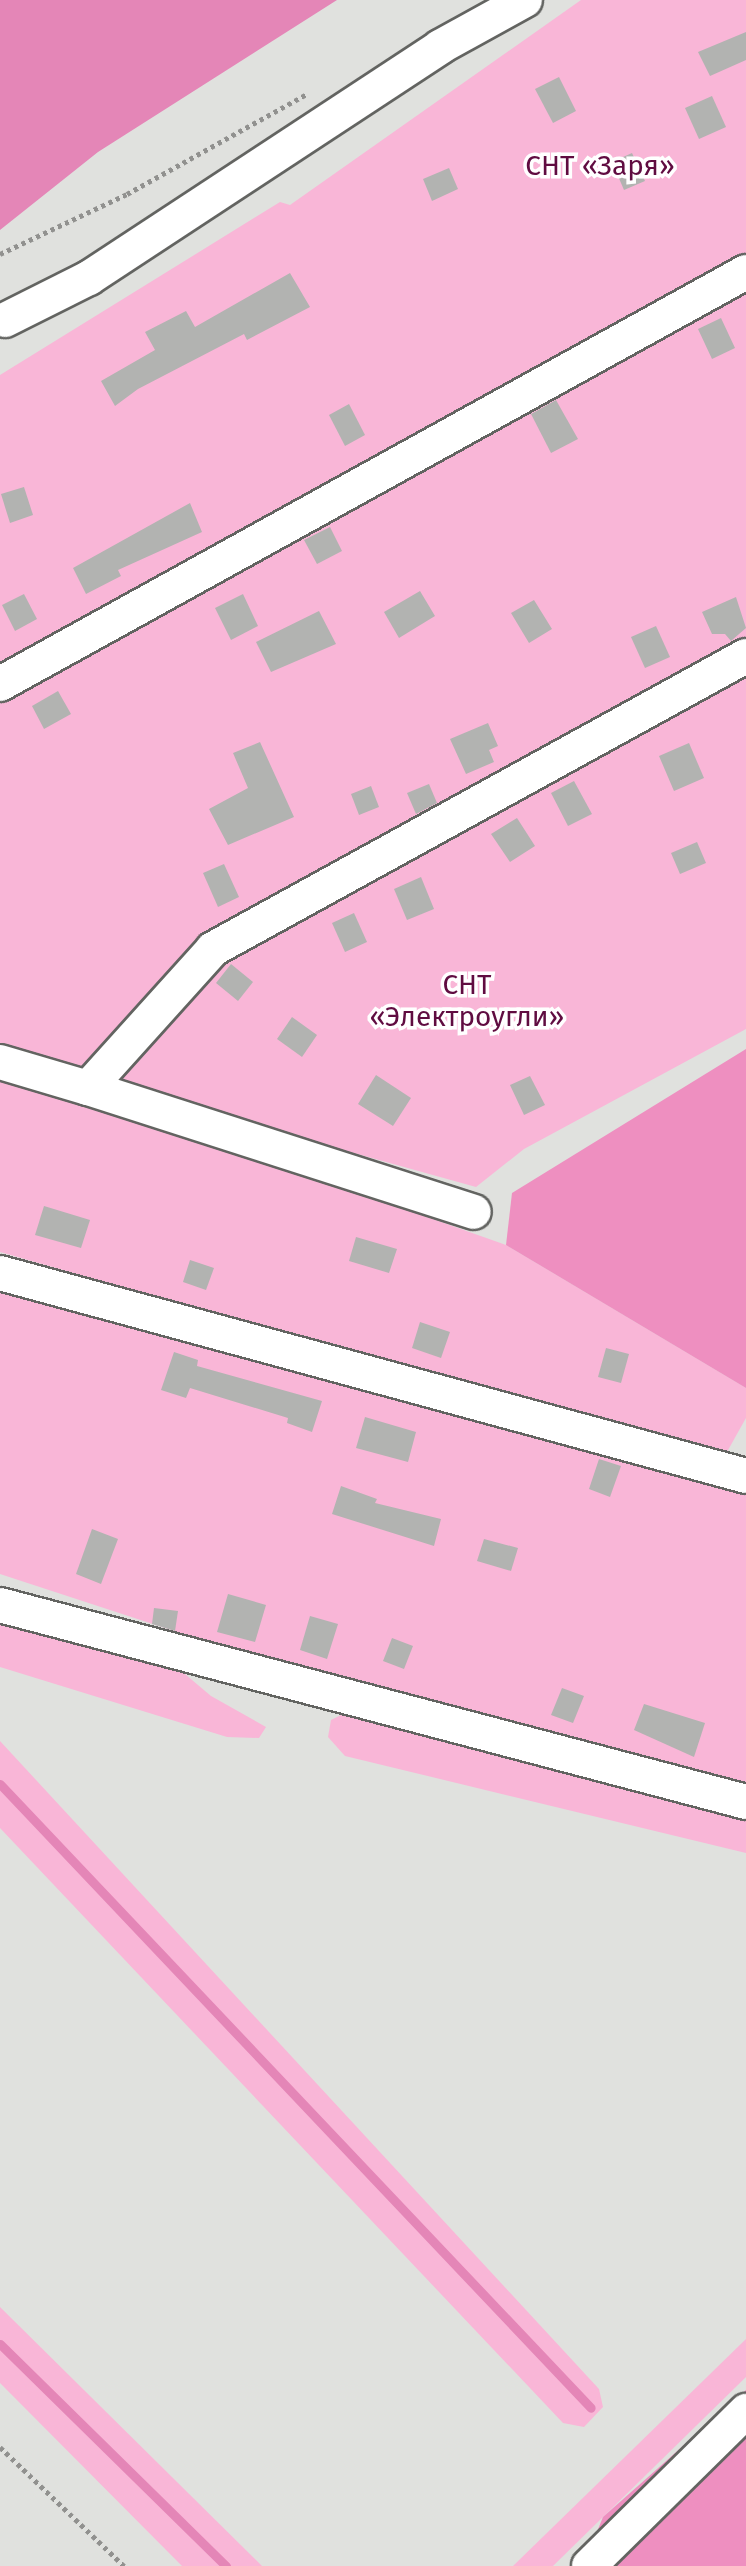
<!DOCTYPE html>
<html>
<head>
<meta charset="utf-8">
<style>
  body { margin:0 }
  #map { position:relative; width:746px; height:2566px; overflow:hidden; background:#e0e1de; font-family:"Fira Sans",sans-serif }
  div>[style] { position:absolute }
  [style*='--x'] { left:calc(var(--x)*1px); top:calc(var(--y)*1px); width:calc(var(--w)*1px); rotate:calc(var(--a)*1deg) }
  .green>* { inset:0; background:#f9b6d7 }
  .forest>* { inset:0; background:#ee8fc0 }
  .water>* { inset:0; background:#e486b7 }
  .stream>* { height:9px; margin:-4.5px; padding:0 4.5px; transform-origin:4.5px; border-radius:4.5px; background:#e486b7 }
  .building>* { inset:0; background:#b2b3b1 }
  .path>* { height:5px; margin-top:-2.5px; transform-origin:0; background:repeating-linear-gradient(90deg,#91918f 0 4px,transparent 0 8px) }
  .roads { filter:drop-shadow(2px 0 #636461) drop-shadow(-2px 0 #636461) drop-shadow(0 2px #636461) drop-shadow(0 -2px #636461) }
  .street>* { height:34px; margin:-17px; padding:0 17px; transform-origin:17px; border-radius:17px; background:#fff }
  span { translate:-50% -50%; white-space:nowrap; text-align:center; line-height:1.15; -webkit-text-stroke:7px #fff; paint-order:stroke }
  .park-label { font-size:28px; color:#600c41 }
</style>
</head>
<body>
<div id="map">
  <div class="green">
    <i style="clip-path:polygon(581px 0,746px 0,746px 253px,0 669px,0 375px,280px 202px,290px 205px)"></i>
    <i style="clip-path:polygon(746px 286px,746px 645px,215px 931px,81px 1076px,0 1046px,0 694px)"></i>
    <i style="clip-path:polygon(746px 672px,746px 1029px,524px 1149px,476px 1187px,196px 1109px,113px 1081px,228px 952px)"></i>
    <i style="clip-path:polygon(0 1071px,101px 1101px,506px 1245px,746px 1388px,746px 1418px,723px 1459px,0 1252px)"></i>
    <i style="clip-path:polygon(0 1285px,746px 1490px,746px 1788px,220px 1646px,0 1574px)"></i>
    <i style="clip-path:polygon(0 1616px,179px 1669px,211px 1696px,266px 1727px,259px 1738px,227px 1737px,0 1667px)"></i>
    <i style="clip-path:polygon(347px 1712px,746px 1817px,746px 1853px,345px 1756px,328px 1737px,331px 1720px)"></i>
    <i style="clip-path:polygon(0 1741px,599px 2389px,603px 2407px,584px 2427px,563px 2423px,0 1828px)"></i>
    <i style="clip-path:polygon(0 2307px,262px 2566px,182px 2566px,0 2383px)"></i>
    <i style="clip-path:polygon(746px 2339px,746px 2377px,553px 2566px,513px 2566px)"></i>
  </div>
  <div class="forest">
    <i style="clip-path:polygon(746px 1049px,746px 1388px,506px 1245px,512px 1193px)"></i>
    <i style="clip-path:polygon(746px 2390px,746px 2566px,583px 2566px,603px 2517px)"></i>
  </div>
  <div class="water">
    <i style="clip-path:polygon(0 0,337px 0,98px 152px,0 230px)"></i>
  </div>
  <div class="stream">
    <i style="--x:0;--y:1784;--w:859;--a:46.56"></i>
    <i style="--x:0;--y:2344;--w:317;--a:44.5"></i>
  </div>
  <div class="building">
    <i style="clip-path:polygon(746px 32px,746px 60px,710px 76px,698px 52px)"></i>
    <i style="clip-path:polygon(559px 77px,576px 111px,553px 123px,535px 89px)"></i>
    <i style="clip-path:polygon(712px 96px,726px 127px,699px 139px,685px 108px)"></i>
    <i style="clip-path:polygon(632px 153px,645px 181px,624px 190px,612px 162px)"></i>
    <i style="clip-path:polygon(449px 168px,458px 189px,432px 201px,423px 179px)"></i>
    <i style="clip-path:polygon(290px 273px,310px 307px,247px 340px,244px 334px,138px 389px,115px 406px,101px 381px,155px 350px,145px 332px,186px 311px,195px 327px)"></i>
    <i style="clip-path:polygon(721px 318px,735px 348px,712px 359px,698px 329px)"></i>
    <i style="clip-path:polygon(556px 400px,578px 439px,551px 453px,531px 414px)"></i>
    <i style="clip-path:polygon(349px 404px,365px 435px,345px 446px,329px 415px)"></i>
    <i style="clip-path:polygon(24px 487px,33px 515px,10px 523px,1px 494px)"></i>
    <i style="clip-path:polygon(190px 503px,202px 532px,118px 570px,121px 576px,86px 594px,73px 568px)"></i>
    <i style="clip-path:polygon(330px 527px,342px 551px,317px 564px,304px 540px)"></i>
    <i style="clip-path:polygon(420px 591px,435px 616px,399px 638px,384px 612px)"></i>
    <i style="clip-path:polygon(24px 594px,37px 619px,15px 631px,2px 605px)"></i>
    <i style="clip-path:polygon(243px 594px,258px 626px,231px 640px,215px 608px)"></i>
    <i style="clip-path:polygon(736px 597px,746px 628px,731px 641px,725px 634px,712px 634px,702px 612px)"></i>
    <i style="clip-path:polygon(534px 600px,552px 629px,529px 643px,511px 613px)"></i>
    <i style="clip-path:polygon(319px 611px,336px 644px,271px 672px,256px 642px)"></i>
    <i style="clip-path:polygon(656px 626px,670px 657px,645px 668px,631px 637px)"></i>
    <i style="clip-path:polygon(58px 691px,71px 714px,44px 729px,32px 706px)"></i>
    <i style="clip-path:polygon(488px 723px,498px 746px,489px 750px,494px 762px,466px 774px,450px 739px)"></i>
    <i style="clip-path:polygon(260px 742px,294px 817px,228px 845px,209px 809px,248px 788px,233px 753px)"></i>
    <i style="clip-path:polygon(689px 743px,704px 778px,674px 791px,659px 756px)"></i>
    <i style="clip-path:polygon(574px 781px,592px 814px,568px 826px,551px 793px)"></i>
    <i style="clip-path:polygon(429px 784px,437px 803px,416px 814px,407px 793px)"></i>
    <i style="clip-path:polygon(371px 786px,379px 807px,359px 815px,351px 794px)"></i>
    <i style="clip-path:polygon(517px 818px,535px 846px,510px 862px,491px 834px)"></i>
    <i style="clip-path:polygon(697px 842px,706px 863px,680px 874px,671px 853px)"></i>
    <i style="clip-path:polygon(224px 864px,239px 897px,218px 907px,203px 873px)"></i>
    <i style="clip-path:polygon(421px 877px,434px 909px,407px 920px,394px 889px)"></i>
    <i style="clip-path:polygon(354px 913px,367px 942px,345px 952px,332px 923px)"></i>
    <i style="clip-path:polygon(231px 964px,253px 982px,238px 1001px,216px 983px)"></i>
    <i style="clip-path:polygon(292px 1017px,317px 1035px,302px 1057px,277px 1039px)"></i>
    <i style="clip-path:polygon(376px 1075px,411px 1098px,393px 1126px,358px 1104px)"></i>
    <i style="clip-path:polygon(530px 1076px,545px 1105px,524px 1115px,510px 1085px)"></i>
    <i style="clip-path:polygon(44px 1206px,90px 1220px,81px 1248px,35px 1235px)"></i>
    <i style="clip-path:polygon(356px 1237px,397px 1249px,389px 1273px,349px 1261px)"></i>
    <i style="clip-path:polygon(190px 1260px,214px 1268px,206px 1290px,183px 1282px)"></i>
    <i style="clip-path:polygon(420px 1322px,450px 1332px,441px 1358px,412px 1348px)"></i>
    <i style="clip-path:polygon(606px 1348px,629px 1354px,621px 1383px,598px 1377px)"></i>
    <i style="clip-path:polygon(174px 1352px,198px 1360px,197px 1366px,322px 1401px,312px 1432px,287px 1423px,288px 1418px,190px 1388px,186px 1398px,161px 1390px)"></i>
    <i style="clip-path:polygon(365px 1417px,416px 1432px,408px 1462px,356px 1448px)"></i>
    <i style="clip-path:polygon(599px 1459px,621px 1466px,610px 1497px,589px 1489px)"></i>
    <i style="clip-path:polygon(341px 1486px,377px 1499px,375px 1503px,441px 1519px,434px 1546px,332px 1514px)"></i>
    <i style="clip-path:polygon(92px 1529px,118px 1539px,101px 1584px,76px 1574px)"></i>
    <i style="clip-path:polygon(484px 1539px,518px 1548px,511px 1571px,477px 1561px)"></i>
    <i style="clip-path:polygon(228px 1594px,266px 1605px,255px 1642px,217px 1632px)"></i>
    <i style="clip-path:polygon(154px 1608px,178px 1611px,175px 1631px,152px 1624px)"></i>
    <i style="clip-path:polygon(310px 1616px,338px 1624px,327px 1659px,300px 1650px)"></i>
    <i style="clip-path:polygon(392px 1638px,413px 1646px,404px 1669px,383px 1661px)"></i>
    <i style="clip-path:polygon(562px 1688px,584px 1696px,573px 1723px,551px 1715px)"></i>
    <i style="clip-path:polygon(644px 1704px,705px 1723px,694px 1757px,634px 1730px)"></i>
  </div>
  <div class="path">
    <i style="--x:0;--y:254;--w:140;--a:-25.3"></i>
    <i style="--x:127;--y:194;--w:206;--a:-29.1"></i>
    <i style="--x:0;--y:2447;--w:172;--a:43.8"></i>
  </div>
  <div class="roads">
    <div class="street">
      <i style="--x:5;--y:320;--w:94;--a:-26.6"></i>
      <i style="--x:89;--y:278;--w:420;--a:-33.3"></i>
      <i style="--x:440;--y:47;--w:97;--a:-28.9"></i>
      <i style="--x:0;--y:684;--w:852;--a:-28.91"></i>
      <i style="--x:0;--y:1062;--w:92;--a:16.5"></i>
      <i style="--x:88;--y:1088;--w:187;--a:-48"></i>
      <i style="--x:213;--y:949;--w:608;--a:-28.8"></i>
      <i style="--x:88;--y:1088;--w:405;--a:17.8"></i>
      <i style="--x:0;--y:1273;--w:773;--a:15.22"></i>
      <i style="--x:0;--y:1605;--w:772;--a:14.79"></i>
      <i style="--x:589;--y:2566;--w:221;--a:-44.6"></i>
    </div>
  </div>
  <div class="park-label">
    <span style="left:600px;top:166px">СНТ «Заря»</span>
    <span style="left:467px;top:1001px">СНТ<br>«Электроугли»</span>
  </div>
</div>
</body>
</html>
